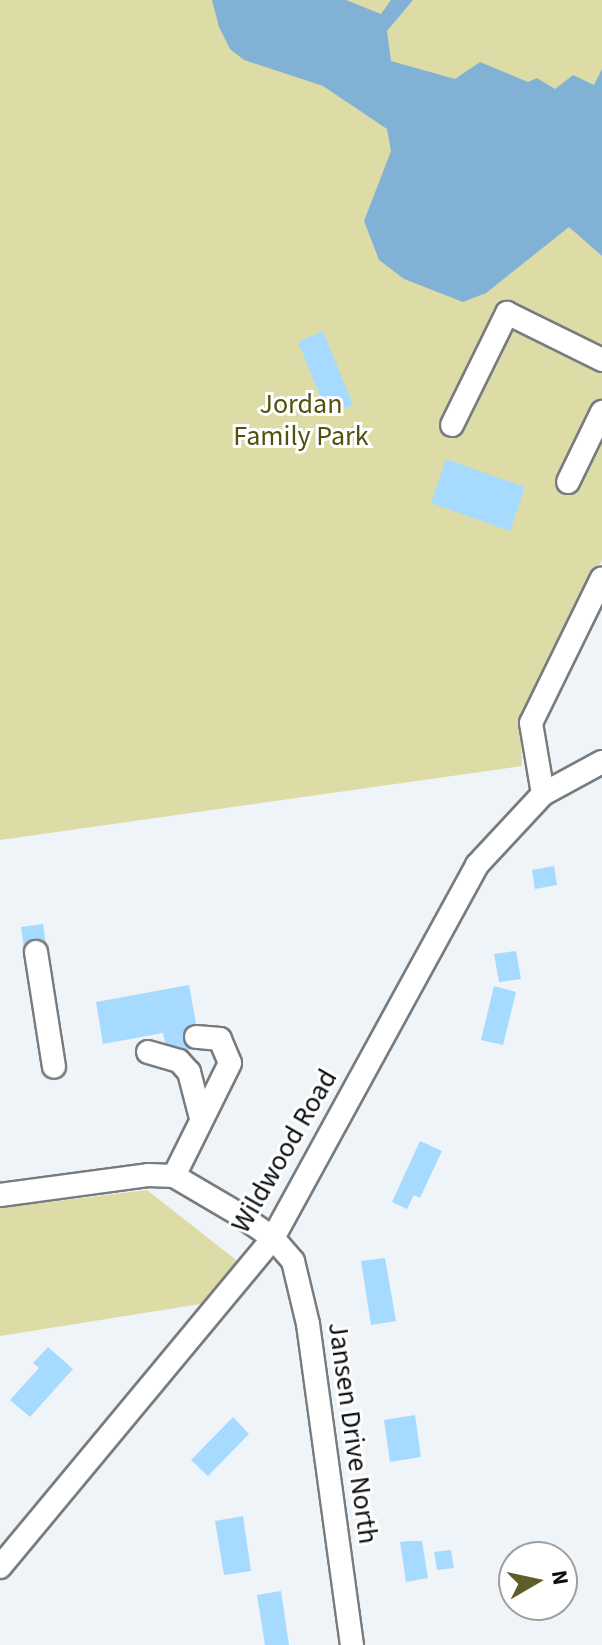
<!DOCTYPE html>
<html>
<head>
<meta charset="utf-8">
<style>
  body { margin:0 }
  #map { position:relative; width:602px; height:1645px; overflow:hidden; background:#eff4f8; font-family:"Source Sans 3",sans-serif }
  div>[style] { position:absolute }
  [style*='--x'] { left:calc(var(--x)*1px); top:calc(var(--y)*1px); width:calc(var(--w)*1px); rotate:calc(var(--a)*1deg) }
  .green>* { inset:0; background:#dddca6 }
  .water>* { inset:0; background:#81b2d6 }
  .building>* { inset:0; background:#a7daff }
  .roads { filter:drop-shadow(2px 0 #777c7f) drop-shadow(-2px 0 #777c7f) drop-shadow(0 2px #777c7f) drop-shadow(0 -2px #777c7f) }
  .minor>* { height:22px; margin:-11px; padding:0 11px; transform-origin:11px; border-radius:11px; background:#fff }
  span { translate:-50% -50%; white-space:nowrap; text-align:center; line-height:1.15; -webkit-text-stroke:6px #fff; paint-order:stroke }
  .park-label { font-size:28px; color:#52500e }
  .street-label { font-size:28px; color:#0c0e0f }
  .north { position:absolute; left:498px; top:1541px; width:80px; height:80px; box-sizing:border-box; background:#fff; border:2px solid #9e9f9f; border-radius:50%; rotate:81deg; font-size:22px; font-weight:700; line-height:32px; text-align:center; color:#0c0e0f }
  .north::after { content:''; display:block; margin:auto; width:28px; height:36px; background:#5f5e2b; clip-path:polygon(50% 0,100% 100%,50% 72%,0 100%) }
</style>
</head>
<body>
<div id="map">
  <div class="green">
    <i style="clip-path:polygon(0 0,602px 0,602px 560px,520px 716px,522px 766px,0 840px)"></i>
    <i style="clip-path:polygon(147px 1190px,240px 1263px,207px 1303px,0 1336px,0 1208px)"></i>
  </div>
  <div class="water">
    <i style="clip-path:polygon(212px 0,346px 0,381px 14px,391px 0,413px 0,387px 31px,391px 61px,455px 79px,480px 62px,528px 82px,537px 78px,555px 89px,573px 75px,594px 85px,602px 69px,602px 256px,569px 227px,486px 293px,463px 302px,404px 279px,379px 260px,364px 221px,391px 151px,387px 129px,323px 86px,244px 60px,230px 49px,219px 27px)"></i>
  </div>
  <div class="building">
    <i style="clip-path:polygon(323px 331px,353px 405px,328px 415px,298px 342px)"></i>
    <i style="clip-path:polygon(446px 459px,525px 487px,510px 531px,431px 503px)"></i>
    <i style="clip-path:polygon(554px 866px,557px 885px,535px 889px,532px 870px)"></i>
    <i style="clip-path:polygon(43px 924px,46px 945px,24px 949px,21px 927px)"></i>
    <i style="clip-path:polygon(516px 951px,521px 979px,499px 982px,494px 954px)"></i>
    <i style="clip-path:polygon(189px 985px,197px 1029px,190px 1030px,193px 1049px,167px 1053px,163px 1033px,103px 1044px,96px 1002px)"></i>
    <i style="clip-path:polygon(494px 986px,516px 992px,503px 1045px,481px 1040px)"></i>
    <i style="clip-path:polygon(420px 1141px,442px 1151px,420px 1198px,414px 1195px,407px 1209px,392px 1202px)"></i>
    <i style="clip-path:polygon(385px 1258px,396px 1321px,371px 1325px,361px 1261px)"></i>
    <i style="clip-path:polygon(48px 1347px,73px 1369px,30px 1417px,10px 1400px,39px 1368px,33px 1363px)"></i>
    <i style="clip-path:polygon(415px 1415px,421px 1457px,390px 1462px,384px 1420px)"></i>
    <i style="clip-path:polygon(233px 1417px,249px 1434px,208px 1476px,191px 1460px)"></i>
    <i style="clip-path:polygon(243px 1516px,251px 1571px,224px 1575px,215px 1521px)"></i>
    <i style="clip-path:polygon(410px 1541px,422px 1541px,428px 1578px,406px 1582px,400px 1542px)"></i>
    <i style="clip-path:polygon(451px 1550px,454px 1568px,437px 1570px,434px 1552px)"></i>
    <i style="clip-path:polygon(281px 1591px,289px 1645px,265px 1645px,257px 1595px)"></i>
  </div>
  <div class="roads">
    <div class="minor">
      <i style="--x:452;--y:425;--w:125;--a:-63.8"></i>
      <i style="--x:507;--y:313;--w:106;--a:26.3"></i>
      <i style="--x:568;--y:482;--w:78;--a:-64.1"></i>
      <i style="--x:543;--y:794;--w:72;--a:-99.6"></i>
      <i style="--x:531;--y:723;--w:161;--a:-63.9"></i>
      <i style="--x:36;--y:952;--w:116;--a:81.1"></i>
      <i style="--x:148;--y:1052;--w:32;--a:16"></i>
      <i style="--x:179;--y:1061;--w:15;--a:48"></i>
      <i style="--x:189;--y:1072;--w:48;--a:75.4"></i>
      <i style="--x:174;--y:1176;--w:126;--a:-63.6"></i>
      <i style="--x:230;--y:1063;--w:26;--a:-113"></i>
      <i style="--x:220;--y:1039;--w:24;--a:-175"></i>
      <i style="--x:0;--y:1195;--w:149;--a:-7.7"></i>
      <i style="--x:148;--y:1175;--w:26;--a:2"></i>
      <i style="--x:174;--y:1176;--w:73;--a:30.4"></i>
      <i style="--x:237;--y:1213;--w:44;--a:34.8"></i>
      <i style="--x:273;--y:1238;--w:30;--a:49"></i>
      <i style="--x:293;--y:1261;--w:65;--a:76.6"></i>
      <i style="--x:308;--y:1324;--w:324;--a:82.2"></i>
      <i style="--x:0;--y:1567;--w:428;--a:-50.3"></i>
      <i style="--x:273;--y:1238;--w:425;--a:-61.3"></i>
      <i style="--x:477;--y:865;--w:97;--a:-47.1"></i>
      <i style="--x:543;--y:794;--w:67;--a:-28.5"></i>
    </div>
  </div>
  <div class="park-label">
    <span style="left:301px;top:420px">Jordan<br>Family Park</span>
  </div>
  <div class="street-label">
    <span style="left:284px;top:1151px;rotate:-60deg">Wildwood Road</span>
    <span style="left:353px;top:1433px;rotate:82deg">Jansen Drive North</span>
  </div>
  <div class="north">N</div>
</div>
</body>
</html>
